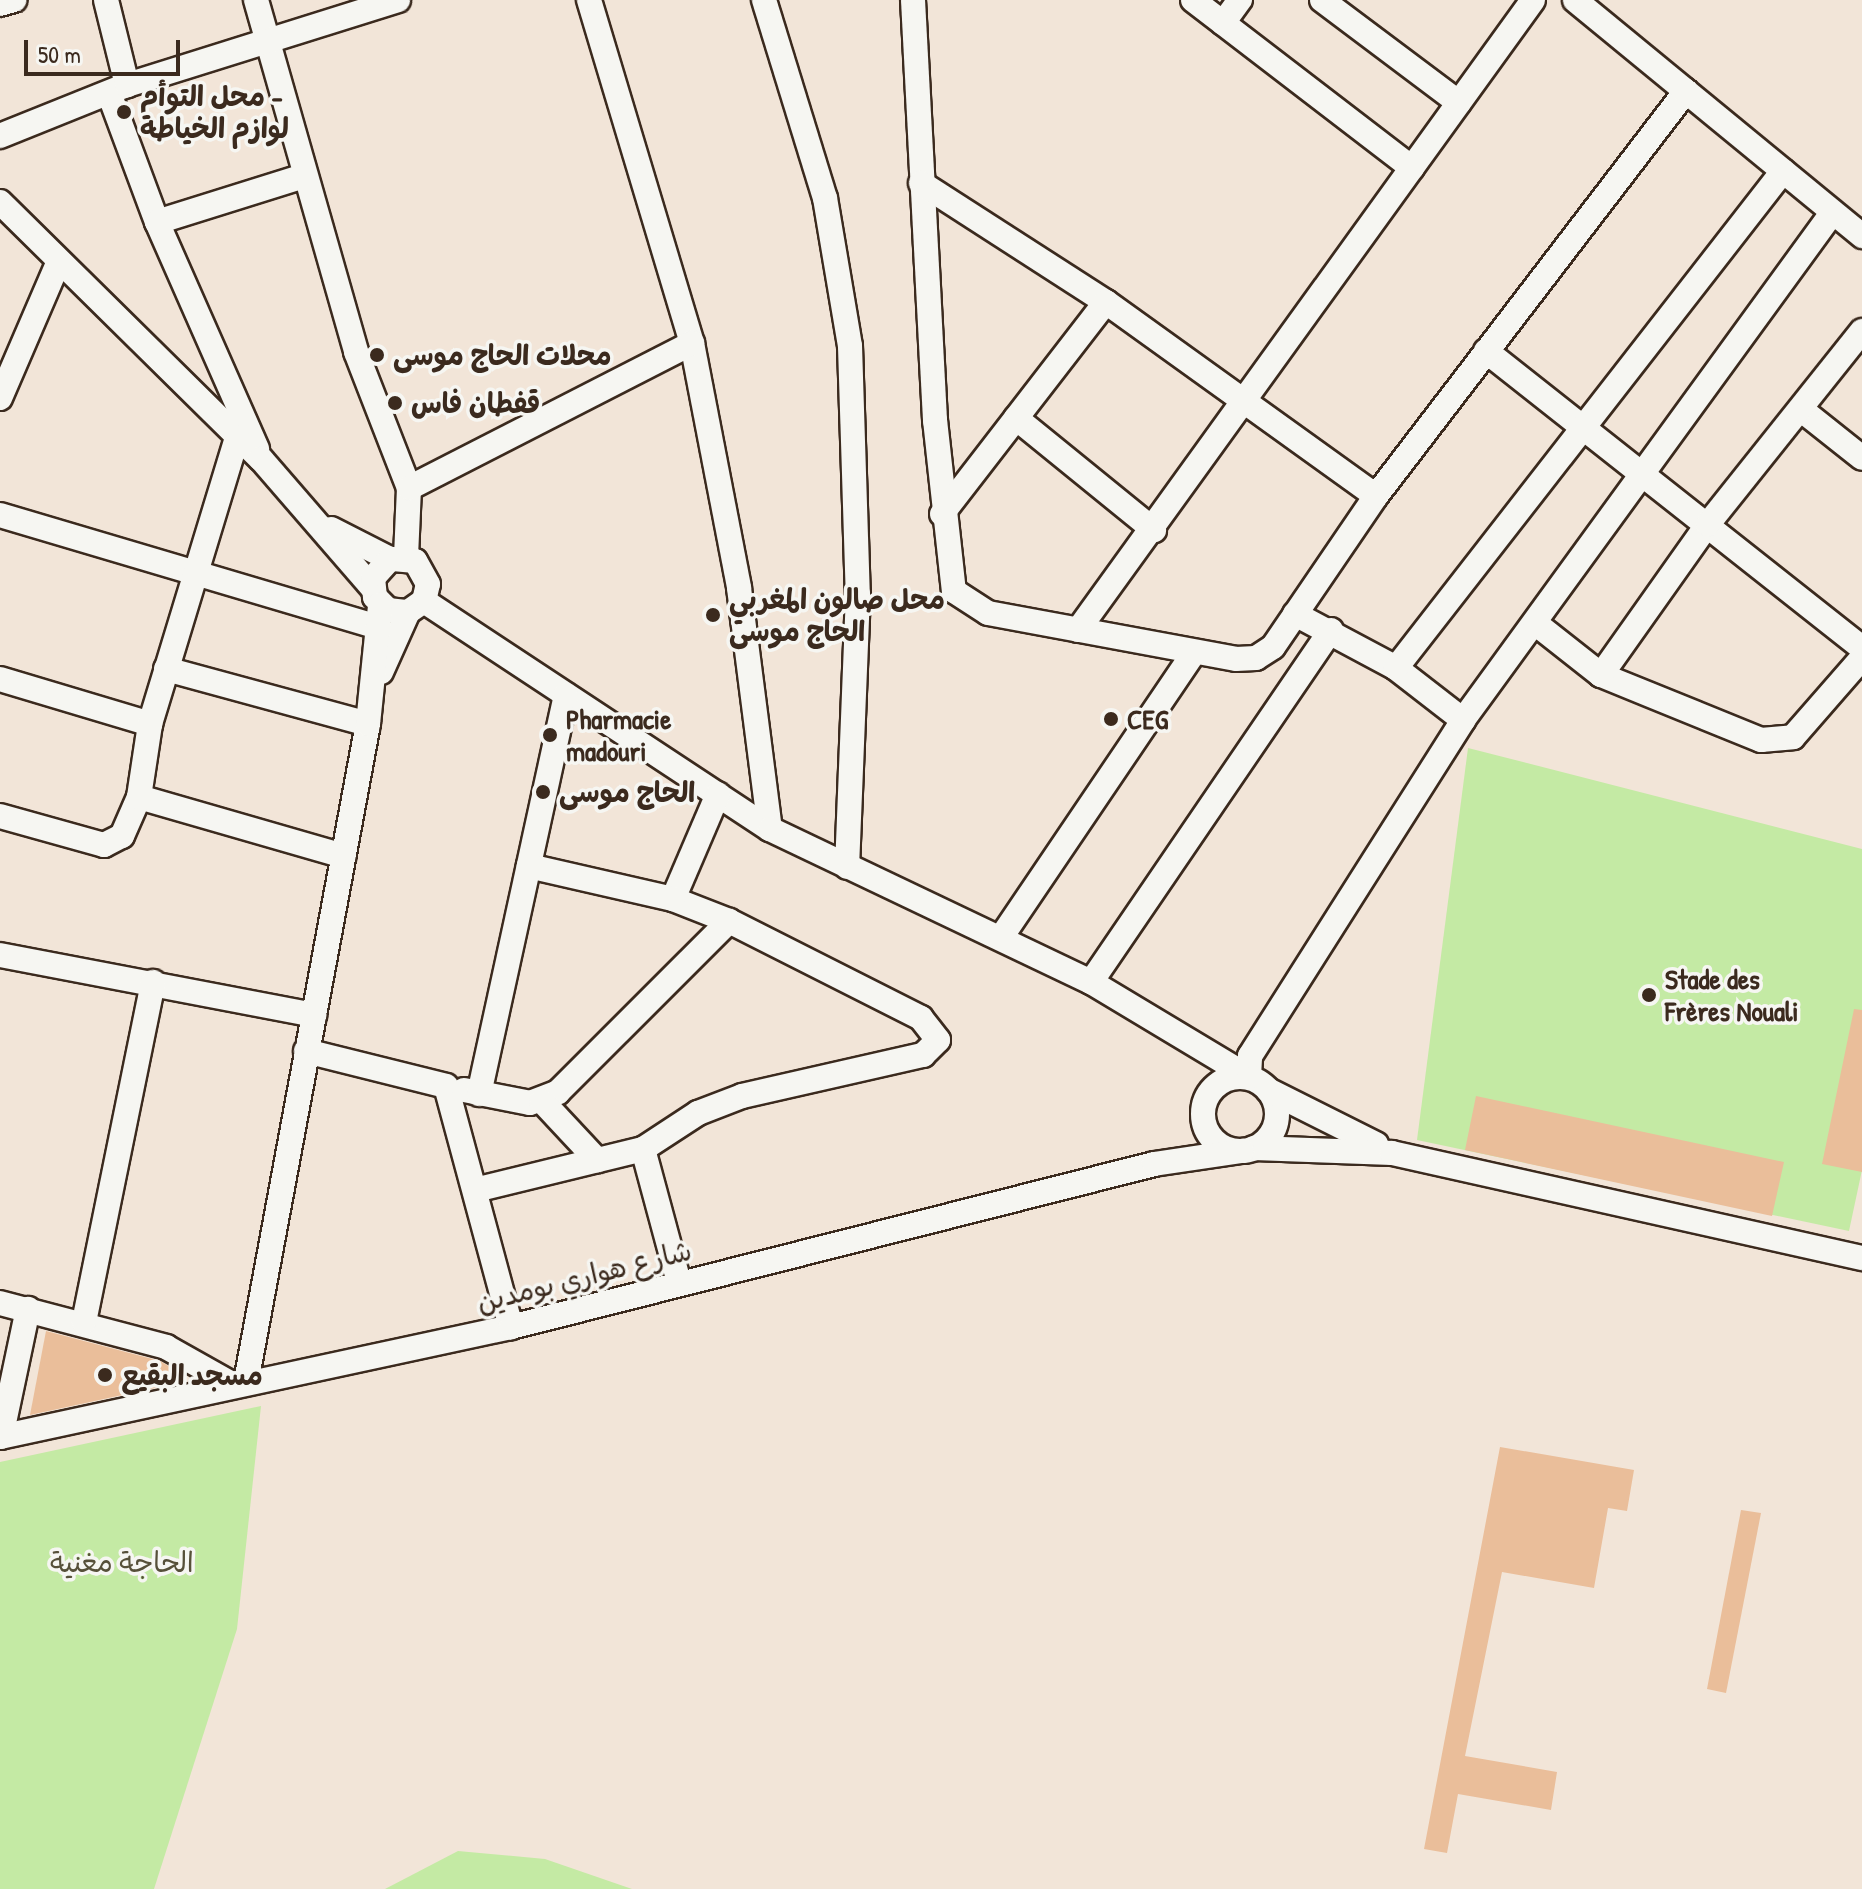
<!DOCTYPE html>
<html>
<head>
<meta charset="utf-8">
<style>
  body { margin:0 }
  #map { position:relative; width:1862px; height:1889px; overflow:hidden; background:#f2e5d8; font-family:"Patrick Hand","Playpen Sans Arabic",sans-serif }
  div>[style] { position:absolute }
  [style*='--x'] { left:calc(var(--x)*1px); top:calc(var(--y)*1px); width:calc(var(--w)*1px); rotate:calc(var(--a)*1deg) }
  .green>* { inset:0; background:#c4eaa4 }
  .building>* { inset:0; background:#eabe9a }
  .roads { filter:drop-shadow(2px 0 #3b2a1e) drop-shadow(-2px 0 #3b2a1e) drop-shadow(0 2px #3b2a1e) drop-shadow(0 -2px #3b2a1e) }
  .minor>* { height:24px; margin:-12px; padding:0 12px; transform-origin:12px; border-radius:12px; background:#f6f6f2 }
  .minor>.ring { margin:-12px; padding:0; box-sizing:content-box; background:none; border:24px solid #f6f6f2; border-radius:50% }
  .dots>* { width:22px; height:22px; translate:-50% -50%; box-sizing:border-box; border:4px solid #f6f6f2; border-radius:50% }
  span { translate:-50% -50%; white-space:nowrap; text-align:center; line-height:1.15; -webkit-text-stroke:7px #f6f6f2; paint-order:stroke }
  .poi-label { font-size:28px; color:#3b2a1e; font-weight:700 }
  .left { translate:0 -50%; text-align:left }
  .street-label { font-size:28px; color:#3b2a1e }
  .park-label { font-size:28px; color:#565039 }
  .scale { position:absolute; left:24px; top:40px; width:156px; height:36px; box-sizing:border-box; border:4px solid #3b2a1e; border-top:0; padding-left:10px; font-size:24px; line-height:28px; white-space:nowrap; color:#3b2a1e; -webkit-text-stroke:6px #f6f6f2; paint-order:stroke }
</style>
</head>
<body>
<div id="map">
  <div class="green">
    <i style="clip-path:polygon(1468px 748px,1862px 849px,1862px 1170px,1849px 1231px,1417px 1140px)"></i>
    <i style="clip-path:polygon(261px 1406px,237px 1629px,154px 1889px,0 1889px,0 1462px)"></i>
    <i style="clip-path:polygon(458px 1851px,545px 1859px,632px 1889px,385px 1889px)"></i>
  </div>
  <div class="building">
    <i style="clip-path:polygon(1854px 1009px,1862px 1010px,1862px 1172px,1822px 1164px)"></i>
    <i style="clip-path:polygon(1476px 1096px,1784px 1162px,1772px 1216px,1465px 1150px)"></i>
    <i style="clip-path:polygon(46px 1331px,160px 1361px,172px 1368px,173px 1384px,30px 1415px)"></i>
    <i style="clip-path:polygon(1500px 1447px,1634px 1470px,1627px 1511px,1608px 1508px,1594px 1588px,1502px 1572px,1465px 1756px,1557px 1772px,1551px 1810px,1458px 1794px,1447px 1853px,1424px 1849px)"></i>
    <i style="clip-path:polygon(1741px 1510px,1761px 1513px,1726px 1693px,1707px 1689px)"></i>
  </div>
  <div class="roads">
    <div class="minor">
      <i style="--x:106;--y:0;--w:88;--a:76.1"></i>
      <i style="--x:256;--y:0;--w:366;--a:74.1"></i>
      <i style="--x:356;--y:352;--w:146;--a:68.7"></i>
      <i style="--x:409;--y:488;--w:69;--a:92.5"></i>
      <i style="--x:589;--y:0;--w:358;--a:73.3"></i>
      <i style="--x:692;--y:343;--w:249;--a:79.1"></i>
      <i style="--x:739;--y:588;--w:243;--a:82.7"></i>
      <i style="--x:764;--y:0;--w:207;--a:72.9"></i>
      <i style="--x:825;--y:198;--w:150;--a:80.4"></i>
      <i style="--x:850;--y:346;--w:248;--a:88.2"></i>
      <i style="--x:858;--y:594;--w:273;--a:92.3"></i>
      <i style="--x:913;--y:0;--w:421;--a:87"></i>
      <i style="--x:935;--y:420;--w:172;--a:83.7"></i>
      <i style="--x:954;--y:591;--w:40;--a:32.9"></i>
      <i style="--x:988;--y:613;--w:252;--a:10.5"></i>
      <i style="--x:1236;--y:659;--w:20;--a:-3"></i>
      <i style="--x:1256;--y:658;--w:20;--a:-33"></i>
      <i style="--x:1273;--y:647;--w:183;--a:-55.7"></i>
      <i style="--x:1376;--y:496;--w:510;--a:-52.57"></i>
      <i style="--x:1193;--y:0;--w:276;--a:37.5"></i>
      <i style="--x:1322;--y:0;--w:171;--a:36.9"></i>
      <i style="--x:1575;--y:0;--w:372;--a:39.4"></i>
      <i style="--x:0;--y:4;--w:15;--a:-16"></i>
      <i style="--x:1223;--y:23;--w:29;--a:-54"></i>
      <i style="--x:109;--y:93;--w:138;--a:69.6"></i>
      <i style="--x:157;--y:222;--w:248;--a:66.2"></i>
      <i style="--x:0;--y:136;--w:137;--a:-21.9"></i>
      <i style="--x:127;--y:85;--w:284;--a:-17.4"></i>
      <i style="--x:921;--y:183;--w:220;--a:32.8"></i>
      <i style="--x:1106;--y:302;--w:332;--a:35.7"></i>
      <i style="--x:0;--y:202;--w:366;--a:44.6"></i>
      <i style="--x:261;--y:459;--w:169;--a:49.1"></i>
      <i style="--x:157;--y:222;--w:154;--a:-17.4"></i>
      <i style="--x:1486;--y:351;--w:479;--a:38.3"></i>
      <i style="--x:0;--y:398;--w:149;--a:-66.7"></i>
      <i style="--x:1803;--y:411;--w:75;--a:38.5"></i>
      <i style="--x:1016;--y:418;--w:178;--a:39.1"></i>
      <i style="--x:409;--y:488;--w:318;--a:-27.1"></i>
      <i style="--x:942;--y:514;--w:268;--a:-52.3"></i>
      <i style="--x:0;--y:515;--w:395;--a:16.5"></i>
      <i style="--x:331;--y:529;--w:66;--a:27"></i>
      <i style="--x:424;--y:601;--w:414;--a:33.4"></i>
      <i style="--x:770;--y:829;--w:356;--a:25.5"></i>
      <i style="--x:1091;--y:982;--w:184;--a:31"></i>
      <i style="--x:1295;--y:614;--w:115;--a:28.1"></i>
      <i style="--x:1396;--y:668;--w:85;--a:37.8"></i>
      <i style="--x:1463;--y:720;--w:627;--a:-53.95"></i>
      <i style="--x:1535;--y:623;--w:84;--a:38.2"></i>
      <i style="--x:1601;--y:675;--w:173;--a:22.1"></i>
      <i style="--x:1761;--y:740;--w:32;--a:-5"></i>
      <i style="--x:1793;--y:737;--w:105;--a:-48.9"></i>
      <i style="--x:1078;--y:630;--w:777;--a:-54.16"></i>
      <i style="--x:1396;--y:668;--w:630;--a:-52.09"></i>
      <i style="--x:166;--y:669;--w:209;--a:15.2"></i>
      <i style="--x:381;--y:672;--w:66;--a:-65.8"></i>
      <i style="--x:408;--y:612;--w:19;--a:-35"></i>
      <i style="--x:424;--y:601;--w:17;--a:-77"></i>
      <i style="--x:428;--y:584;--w:26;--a:-119"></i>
      <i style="--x:415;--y:561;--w:25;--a:-175"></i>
      <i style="--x:390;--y:559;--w:25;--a:132"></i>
      <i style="--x:373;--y:578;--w:19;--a:84"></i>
      <i style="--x:375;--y:597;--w:18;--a:45"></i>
      <i style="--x:388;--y:610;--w:20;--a:6"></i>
      <i style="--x:1601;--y:675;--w:185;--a:-54.7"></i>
      <i style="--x:1708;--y:524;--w:247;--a:-51.4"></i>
      <i style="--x:0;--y:679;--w:157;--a:16.7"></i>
      <i style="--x:139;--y:797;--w:213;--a:16.1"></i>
      <i style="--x:0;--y:816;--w:108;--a:15.6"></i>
      <i style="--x:104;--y:845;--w:20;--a:-27"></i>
      <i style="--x:122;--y:836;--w:43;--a:-66.4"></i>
      <i style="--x:139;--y:797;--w:74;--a:-81.4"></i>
      <i style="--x:150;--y:724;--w:300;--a:-73.1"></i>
      <i style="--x:673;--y:899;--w:114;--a:-66.8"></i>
      <i style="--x:1002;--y:936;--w:343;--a:-55.9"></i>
      <i style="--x:0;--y:955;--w:320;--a:10.8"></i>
      <i style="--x:1091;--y:982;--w:426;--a:-55.7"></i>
      <i style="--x:306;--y:1051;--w:144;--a:14"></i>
      <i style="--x:446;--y:1086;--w:250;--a:74.9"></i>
      <i class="ring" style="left:1203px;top:1077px;width:50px;height:50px"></i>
      <i style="--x:1249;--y:1077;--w:21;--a:-87"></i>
      <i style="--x:1250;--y:1056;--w:398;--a:-57.6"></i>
      <i style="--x:464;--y:1090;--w:67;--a:11.1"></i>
      <i style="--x:530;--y:1103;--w:30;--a:-21"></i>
      <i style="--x:558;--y:1092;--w:242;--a:-45"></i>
      <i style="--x:1268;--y:1090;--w:121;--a:26.6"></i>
      <i style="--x:479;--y:1094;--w:408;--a:-77.7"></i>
      <i style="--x:542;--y:1101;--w:81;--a:47"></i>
      <i style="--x:1254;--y:1148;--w:138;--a:2.1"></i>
      <i style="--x:1392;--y:1153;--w:482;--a:12.6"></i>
      <i style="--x:643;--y:1149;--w:138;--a:74.9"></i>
      <i style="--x:475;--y:1190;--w:173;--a:-13.7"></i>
      <i style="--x:643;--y:1149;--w:66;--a:-33.2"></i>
      <i style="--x:698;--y:1113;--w:47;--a:-21.1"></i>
      <i style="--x:742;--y:1096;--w:186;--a:-12.8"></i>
      <i style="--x:923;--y:1055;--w:21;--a:-45"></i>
      <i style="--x:938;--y:1040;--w:28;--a:-128"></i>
      <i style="--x:921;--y:1018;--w:215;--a:-153.2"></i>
      <i style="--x:729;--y:921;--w:60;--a:-158.6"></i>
      <i style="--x:673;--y:899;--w:148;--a:-167.1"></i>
      <i style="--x:0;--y:1303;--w:172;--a:14.8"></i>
      <i style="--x:166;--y:1347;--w:76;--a:29.3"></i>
      <i style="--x:84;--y:1322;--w:347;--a:-78.5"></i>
      <i style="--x:246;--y:1382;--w:669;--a:-79.5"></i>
      <i style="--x:368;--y:724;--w:120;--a:-84.2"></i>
      <i style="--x:0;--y:1437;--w:523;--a:-12.15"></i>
      <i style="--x:511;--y:1327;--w:663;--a:-14.22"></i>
      <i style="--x:1154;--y:1164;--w:89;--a:-8.4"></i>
      <i style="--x:1;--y:1437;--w:131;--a:-78.1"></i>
    </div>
  </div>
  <div class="dots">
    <i style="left:124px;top:112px;background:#3b2a1e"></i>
    <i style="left:377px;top:355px;background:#3b2a1e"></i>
    <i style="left:395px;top:403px;background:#3b2a1e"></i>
    <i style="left:713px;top:615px;background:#3b2a1e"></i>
    <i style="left:1111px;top:719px;background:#3b2a1e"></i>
    <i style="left:550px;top:735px;background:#3b2a1e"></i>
    <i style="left:543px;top:792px;background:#3b2a1e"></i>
    <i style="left:1649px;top:995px;background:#3b2a1e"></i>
    <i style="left:105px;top:1375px;background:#3b2a1e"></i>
  </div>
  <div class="poi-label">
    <span class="left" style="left:140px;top:112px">محل التوأم -<br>لوازم الخياطة</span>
    <span class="left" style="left:393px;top:355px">محلات الحاج موسى</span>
    <span class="left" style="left:411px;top:403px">قفطان فاس</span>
    <span class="left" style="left:729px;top:615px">محل صالون المغربي<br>الحاج موسى</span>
    <span class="left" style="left:566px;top:735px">Pharmacie<br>madouri</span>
    <span class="left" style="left:1127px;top:719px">CEG</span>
    <span class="left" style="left:559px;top:792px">الحاج موسى</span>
    <span class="left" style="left:1665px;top:995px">Stade des<br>Frères Nouali</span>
    <span class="left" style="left:121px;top:1375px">مسجد البقيع</span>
  </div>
  <div class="street-label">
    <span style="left:584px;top:1276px;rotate:-14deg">شارع هواري بومدين</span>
  </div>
  <div class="park-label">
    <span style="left:122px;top:1562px">الحاجة مغنية</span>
  </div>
  <div class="scale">50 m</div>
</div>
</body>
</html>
